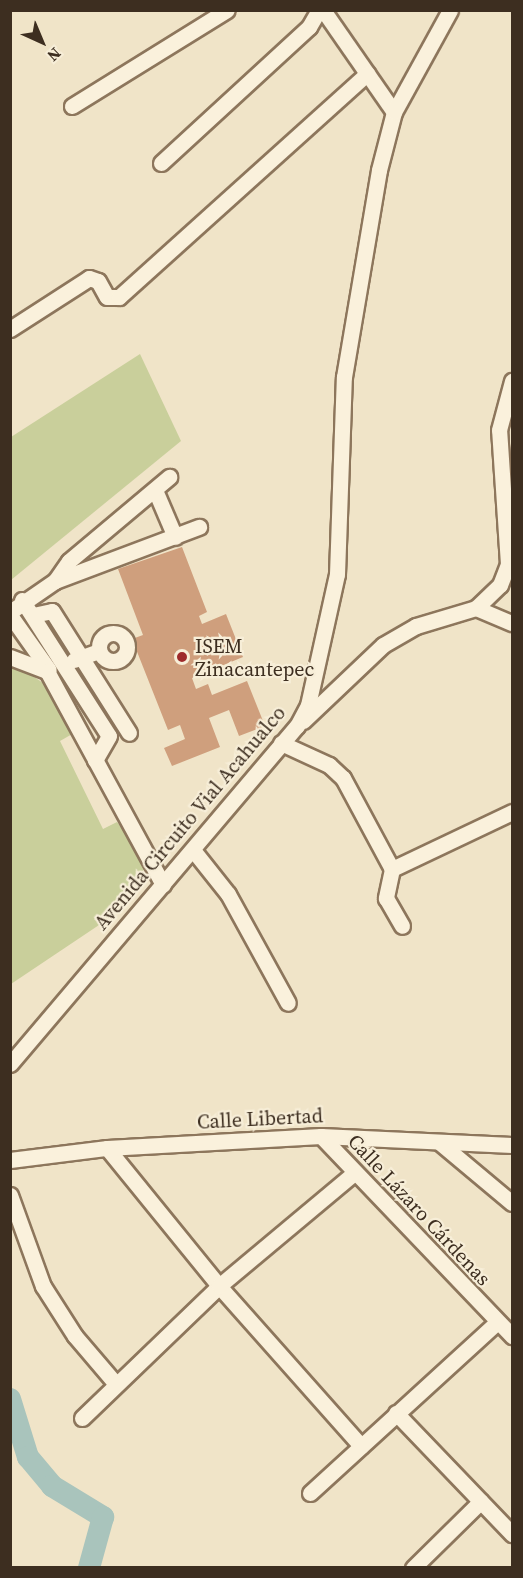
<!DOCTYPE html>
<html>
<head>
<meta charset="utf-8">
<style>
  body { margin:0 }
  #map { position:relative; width:523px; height:1578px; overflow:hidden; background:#f0e4c8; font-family:"Source Serif 4",serif }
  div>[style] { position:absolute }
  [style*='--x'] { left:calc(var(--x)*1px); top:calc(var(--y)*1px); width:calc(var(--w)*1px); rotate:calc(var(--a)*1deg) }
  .green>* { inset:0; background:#c9cf9b }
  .river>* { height:22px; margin:-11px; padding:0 11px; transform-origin:11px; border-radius:11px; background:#a9c4bc }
  .building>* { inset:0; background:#cf9f7d }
  .roads { filter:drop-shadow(2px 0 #8d765c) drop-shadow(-2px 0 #8d765c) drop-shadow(0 2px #8d765c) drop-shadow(0 -2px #8d765c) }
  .minor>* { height:15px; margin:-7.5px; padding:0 7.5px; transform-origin:7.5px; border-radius:7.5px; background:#faf1dc }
  .minor>.ring { margin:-7.5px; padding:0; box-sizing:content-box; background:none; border:15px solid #faf1dc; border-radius:50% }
  .dots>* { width:16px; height:16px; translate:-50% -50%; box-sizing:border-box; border:3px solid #f7eed8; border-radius:50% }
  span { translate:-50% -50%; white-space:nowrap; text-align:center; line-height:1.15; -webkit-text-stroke:4.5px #f7eed8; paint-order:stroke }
  .poi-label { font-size:20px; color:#3d2e20 }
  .left { translate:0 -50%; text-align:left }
  .street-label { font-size:20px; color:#3d2e20 }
  .frame { position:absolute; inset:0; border:12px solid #3d2e20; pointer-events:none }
  .north { position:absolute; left:12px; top:12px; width:60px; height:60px; -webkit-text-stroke:4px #f7eed8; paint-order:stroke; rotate:136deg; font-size:16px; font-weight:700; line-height:24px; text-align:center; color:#3d2e20 }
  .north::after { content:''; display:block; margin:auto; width:21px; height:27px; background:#3d2e20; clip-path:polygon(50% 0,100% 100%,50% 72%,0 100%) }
</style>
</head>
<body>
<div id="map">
  <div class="green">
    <i style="clip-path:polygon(140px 354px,181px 441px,11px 580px,11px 437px)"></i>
    <i style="clip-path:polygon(11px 661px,43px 683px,74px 733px,60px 741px,103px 829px,117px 822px,149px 862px,108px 919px,11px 984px)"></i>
  </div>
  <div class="river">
    <i style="--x:10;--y:1399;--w:61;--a:72.8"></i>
    <i style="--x:28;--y:1457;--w:38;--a:50"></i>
    <i style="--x:52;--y:1486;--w:60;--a:31.3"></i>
    <i style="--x:103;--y:1517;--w:53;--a:105.4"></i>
  </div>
  <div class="building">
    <i style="clip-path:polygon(182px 547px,207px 612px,199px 616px,202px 624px,226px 614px,243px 657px,192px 678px,196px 689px,208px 684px,212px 695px,247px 681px,265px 726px,239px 736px,229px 710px,209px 718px,220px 747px,172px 766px,164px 748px,185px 739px,180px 725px,168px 730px,132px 639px,143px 635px,118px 569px)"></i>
  </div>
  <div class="roads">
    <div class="minor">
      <i style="--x:323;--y:10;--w:124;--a:55.2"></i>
      <i style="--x:72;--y:106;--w:182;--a:-31.8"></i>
      <i style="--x:161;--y:163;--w:201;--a:-42.6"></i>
      <i style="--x:309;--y:27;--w:20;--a:-60"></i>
      <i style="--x:10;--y:329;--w:94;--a:-32.8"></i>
      <i style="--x:89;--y:278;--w:9;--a:18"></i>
      <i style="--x:98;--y:281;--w:18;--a:61"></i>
      <i style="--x:107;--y:297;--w:12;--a:0"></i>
      <i style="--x:119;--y:297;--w:334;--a:-42"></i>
      <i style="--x:155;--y:490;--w:51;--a:66.9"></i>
      <i style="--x:55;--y:581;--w:24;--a:-55"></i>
      <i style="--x:69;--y:561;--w:131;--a:-40"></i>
      <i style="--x:22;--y:600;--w:161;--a:57.4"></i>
      <i style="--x:109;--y:736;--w:28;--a:120"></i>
      <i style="--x:476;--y:608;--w:39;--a:23"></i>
      <i style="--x:10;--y:612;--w:55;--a:-34.6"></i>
      <i style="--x:55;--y:581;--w:154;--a:-20.6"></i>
      <i style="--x:10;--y:615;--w:67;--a:54.7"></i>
      <i style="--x:33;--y:615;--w:19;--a:-12"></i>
      <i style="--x:52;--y:611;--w:144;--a:57.7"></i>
      <i class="ring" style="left:99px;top:633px;width:13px;height:13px"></i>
      <i style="--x:10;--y:657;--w:40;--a:21"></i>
      <i style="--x:47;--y:671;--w:243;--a:61.5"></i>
      <i style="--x:74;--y:660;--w:27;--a:-20"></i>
      <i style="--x:303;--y:721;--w:110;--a:-43.5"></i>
      <i style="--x:383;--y:645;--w:38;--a:-30"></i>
      <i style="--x:416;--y:626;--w:63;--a:-16.7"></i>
      <i style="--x:476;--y:608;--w:33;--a:-44"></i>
      <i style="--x:500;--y:585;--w:22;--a:-69"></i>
      <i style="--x:508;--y:564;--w:134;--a:-93.8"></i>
      <i style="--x:499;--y:430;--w:51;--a:-75.1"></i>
      <i style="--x:281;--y:743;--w:53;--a:24.6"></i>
      <i style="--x:329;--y:765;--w:19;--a:43"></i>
      <i style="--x:343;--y:778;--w:103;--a:61.7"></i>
      <i style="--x:392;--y:869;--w:30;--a:102"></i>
      <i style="--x:386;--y:898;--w:32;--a:60"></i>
      <i style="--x:193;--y:850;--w:56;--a:51.5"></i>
      <i style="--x:228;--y:894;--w:124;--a:61.2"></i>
      <i style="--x:392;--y:869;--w:133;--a:-25.4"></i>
      <i style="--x:10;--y:1064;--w:443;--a:-49.7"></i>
      <i style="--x:297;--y:726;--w:24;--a:-62"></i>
      <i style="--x:308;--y:705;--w:134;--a:-77.5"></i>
      <i style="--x:337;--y:574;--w:197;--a:-88"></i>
      <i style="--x:344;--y:377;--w:210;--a:-80.4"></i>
      <i style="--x:379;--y:170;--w:60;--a:-75.5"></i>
      <i style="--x:394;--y:112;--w:116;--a:-61.2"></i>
      <i style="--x:321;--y:1136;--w:277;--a:46.3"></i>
      <i style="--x:439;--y:1142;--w:95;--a:39.9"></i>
      <i style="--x:107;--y:1148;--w:178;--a:50.9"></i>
      <i style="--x:219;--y:1286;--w:214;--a:48.4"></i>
      <i style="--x:10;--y:1160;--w:98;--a:-7.1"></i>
      <i style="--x:107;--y:1148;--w:214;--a:-3.2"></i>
      <i style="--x:321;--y:1136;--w:191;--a:2.7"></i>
      <i style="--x:10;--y:1195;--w:97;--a:70.1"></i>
      <i style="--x:43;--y:1286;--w:59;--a:57.4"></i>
      <i style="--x:75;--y:1336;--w:62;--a:49.6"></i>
      <i style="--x:396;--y:1413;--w:168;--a:46.2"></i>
      <i style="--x:82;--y:1418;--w:190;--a:-43.9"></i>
      <i style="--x:219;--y:1286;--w:176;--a:-39.9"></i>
      <i style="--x:310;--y:1493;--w:253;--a:-42.4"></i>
      <i style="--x:413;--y:1568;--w:95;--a:-44.6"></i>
    </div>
  </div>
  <div class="dots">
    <i style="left:182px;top:657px;background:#9e2a2b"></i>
  </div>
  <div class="poi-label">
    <span class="left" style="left:195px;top:658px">ISEM<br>Zinacantepec</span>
  </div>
  <div class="street-label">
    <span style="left:190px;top:818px;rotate:-50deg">Avenida Circuito Vial Acahualco</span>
    <span style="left:260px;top:1119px;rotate:-3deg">Calle Libertad</span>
    <span style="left:419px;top:1210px;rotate:47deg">Calle Lázaro Cárdenas</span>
  </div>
  <div class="frame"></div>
  <div class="north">N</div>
</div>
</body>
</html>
